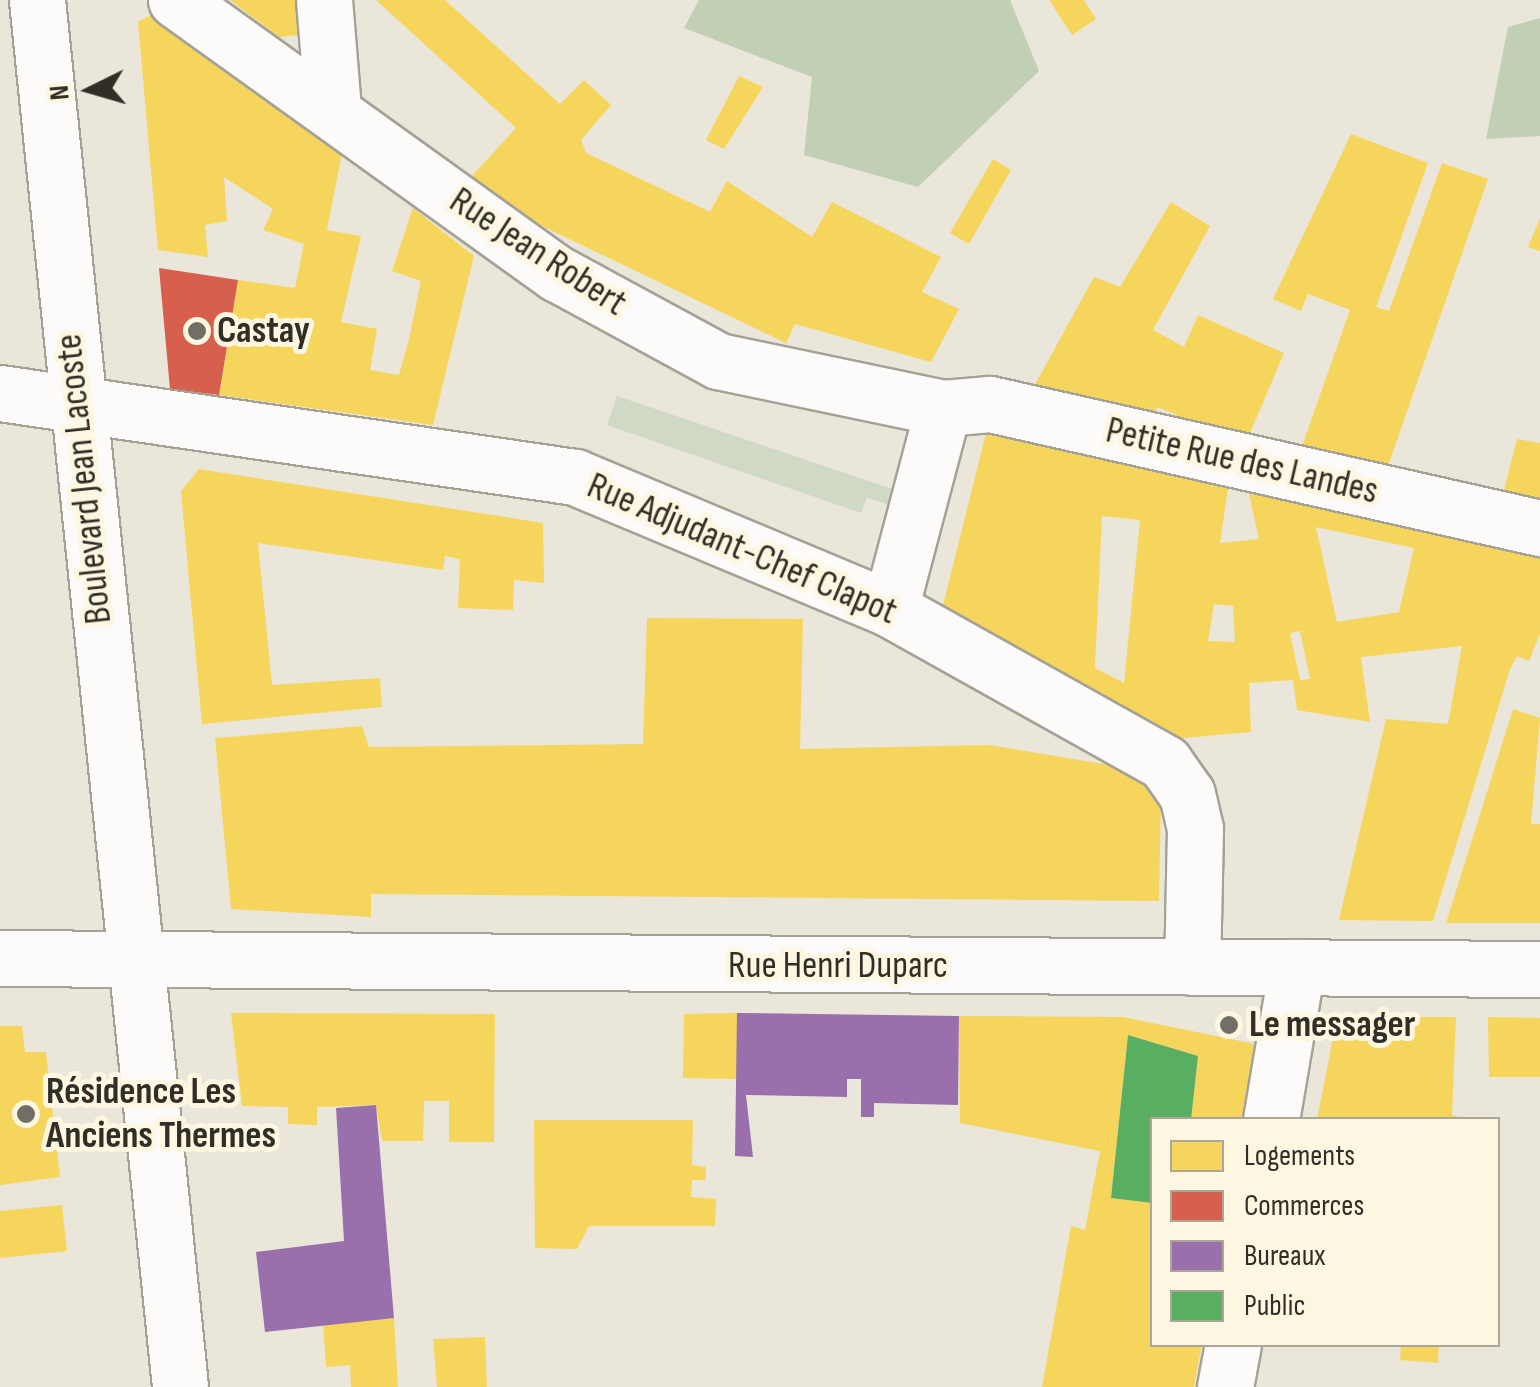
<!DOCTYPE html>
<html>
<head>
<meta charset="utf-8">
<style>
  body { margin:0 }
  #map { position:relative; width:1540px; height:1387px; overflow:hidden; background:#eae6da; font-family:"Sofia Sans Condensed",sans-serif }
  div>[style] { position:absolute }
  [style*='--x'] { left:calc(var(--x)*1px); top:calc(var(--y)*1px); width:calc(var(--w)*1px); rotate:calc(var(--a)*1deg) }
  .green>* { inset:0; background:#d0d9c5 }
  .forest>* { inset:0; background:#c1cfb5 }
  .homes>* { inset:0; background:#f6d55c }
  .shops>* { inset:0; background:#d6604d }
  .offices>* { inset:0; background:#9970ab }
  .public>* { inset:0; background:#5aae61 }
  .roads { filter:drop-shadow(2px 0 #a4a197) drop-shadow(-2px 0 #a4a197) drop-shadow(0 2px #a4a197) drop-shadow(0 -2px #a4a197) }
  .minor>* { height:55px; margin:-27.5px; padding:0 27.5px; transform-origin:27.5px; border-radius:27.5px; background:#fcfbf9 }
  .major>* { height:55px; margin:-27.5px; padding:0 27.5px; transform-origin:27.5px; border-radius:27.5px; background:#fcfbf9 }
  .dots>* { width:28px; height:28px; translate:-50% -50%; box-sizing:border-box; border:5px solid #fdf6e1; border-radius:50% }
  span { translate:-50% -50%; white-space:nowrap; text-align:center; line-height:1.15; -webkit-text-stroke:10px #fdf6e1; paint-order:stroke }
  .street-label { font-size:38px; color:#302e26 }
  .poi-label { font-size:38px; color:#302e26; font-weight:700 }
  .left { translate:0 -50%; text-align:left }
  .legend { position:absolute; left:1150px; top:1117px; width:350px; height:230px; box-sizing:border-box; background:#fdf6e1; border:2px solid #aba696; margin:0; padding:12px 18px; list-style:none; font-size:30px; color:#302e26 }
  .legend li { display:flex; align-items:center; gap:20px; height:50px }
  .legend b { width:50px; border:2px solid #aba696 }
  .north { position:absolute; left:40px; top:40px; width:100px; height:100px; -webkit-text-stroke:8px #fdf6e1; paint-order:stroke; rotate:265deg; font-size:28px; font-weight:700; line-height:40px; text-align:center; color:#302e26 }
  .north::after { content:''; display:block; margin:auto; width:35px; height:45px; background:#302e26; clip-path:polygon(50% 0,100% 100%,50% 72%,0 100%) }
</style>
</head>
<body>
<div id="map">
  <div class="green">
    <i style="clip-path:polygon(617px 396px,904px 493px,900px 508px,867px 498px,861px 513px,607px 425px)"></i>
  </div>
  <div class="forest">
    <i style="clip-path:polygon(699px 0,1010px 0,1039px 71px,918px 187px,804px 155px,812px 77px,684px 28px)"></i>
    <i style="clip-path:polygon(1540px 18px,1540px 136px,1486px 139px,1508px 27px)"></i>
  </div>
  <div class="homes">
    <i style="clip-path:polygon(230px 0,306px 0,309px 34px,279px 37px)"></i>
    <i style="clip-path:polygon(376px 0,445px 0,560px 104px,584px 80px,611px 105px,581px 140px,586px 153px,710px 212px,727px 181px,812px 237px,832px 202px,941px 257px,922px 292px,959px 309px,931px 362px,795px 324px,786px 343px,517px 214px,471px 177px,516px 128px)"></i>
    <i style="clip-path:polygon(1049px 0,1084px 0,1096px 19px,1072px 35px)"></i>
    <i style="clip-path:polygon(153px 14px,342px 153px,327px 230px,361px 236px,341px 322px,377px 329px,370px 370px,399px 375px,409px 339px,421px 281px,392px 271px,413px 208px,474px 256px,433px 425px,219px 395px,238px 280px,295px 288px,304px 244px,263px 230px,273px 209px,224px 177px,227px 221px,205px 225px,208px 257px,158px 250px,138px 22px)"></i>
    <i style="clip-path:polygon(739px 76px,763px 87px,724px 149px,706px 140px)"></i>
    <i style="clip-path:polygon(1351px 134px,1428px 163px,1376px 307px,1389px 311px,1442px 163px,1488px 179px,1387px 469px,1301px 449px,1350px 310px,1308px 294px,1301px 311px,1273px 299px)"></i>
    <i style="clip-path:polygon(993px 159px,1011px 170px,969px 244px,950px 233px)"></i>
    <i style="clip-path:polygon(1171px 202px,1210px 226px,1153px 330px,1184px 347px,1198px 315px,1284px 353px,1245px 445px,1158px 407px,1151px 416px,1032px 390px,1094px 277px,1120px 287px)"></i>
    <i style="clip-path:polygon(1540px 218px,1540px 251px,1528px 247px)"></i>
    <i style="clip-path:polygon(evenodd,987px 429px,1229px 481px,1220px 543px,1259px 539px,1247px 485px,1540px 552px,1540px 633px,1529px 661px,1517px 656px,1510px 669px,1433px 921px,1339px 920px,1386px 719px,1448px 724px,1462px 646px,1361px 657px,1370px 722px,1297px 710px,1293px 680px,1249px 683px,1251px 732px,1173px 739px,942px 609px,987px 429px,1102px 516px,1140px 520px,1124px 683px,1095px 668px,1102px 516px,987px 429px,1316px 527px,1414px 548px,1399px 612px,1337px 622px,1316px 527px,987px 429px,1214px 604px,1233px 606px,1235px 642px,1208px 641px,1214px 604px,987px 429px,1300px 631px,1310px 679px,1300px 680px,1290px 633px,1300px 631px)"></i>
    <i style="clip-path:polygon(1517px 439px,1540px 443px,1540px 502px,1503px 494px)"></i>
    <i style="clip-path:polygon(199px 469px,543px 523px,544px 583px,514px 580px,513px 610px,458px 608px,460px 559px,445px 556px,443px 570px,258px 543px,272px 685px,380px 678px,382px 707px,202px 724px,181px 491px)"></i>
    <i style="clip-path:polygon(647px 618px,803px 619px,800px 749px,989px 745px,1109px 765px,1161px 795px,1159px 901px,371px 894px,371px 917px,231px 909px,215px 738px,362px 726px,369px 747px,643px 744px)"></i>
    <i style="clip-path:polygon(1513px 709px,1540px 718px,1531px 824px,1540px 824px,1540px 923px,1446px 923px)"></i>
    <i style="clip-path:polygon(231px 1013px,495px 1014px,494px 1142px,449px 1142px,449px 1101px,424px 1101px,423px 1141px,382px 1141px,376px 1105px,317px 1107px,317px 1125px,288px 1124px,288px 1107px,242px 1106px)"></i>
    <i style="clip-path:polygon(737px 1013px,737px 1079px,683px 1078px,684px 1014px)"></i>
    <i style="clip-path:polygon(959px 1016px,1123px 1017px,1255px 1044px,1242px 1120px,1191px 1120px,1198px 1056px,1128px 1035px,1111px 1198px,1152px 1203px,1152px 1344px,1202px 1344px,1194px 1387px,1042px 1387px,1071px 1226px,1085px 1230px,1100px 1151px,960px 1123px)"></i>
    <i style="clip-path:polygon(1337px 1017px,1456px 1017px,1452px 1115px,1470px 1120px,1317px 1120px)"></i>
    <i style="clip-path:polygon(1488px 1017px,1540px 1018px,1540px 1077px,1489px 1077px)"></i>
    <i style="clip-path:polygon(0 1026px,22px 1026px,25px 1052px,46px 1052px,60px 1177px,0 1185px)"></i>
    <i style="clip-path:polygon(534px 1120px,693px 1120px,692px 1165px,706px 1167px,706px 1180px,692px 1180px,691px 1197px,716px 1199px,715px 1226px,589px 1226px,577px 1249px,535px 1248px)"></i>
    <i style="clip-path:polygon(62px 1205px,67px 1251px,0 1258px,0 1211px)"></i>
    <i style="clip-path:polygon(394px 1318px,398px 1387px,351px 1387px,350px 1365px,326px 1367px,323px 1324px)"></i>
    <i style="clip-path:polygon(485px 1337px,487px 1387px,437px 1387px,433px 1339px)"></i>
    <i style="clip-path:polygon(1401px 1344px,1439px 1344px,1438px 1363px,1400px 1360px)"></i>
  </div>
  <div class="shops">
    <i style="clip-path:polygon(159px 268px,238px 280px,219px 395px,170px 389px)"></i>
  </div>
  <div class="offices">
    <i style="clip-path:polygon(737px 1013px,959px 1016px,958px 1105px,874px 1103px,874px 1117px,861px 1117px,861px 1079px,847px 1079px,847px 1097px,746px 1095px,753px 1157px,735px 1156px)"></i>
    <i style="clip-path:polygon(376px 1105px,394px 1318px,265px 1332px,256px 1252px,344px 1241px,336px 1108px)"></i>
  </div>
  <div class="public">
    <i style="clip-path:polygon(1128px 1035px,1198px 1056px,1191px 1120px,1152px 1120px,1152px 1203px,1111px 1198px)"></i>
  </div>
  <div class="roads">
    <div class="minor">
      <i style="--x:176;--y:0;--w:470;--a:35.7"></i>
      <i style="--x:558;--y:274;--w:182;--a:28.5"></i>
      <i style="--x:718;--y:361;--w:230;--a:11.8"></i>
      <i style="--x:943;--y:408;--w:47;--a:-4.9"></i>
      <i style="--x:990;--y:404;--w:564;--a:12.71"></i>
      <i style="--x:324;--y:0;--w:109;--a:85.3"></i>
      <i style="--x:0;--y:393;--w:581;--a:8.31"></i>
      <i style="--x:575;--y:477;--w:342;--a:22.7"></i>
      <i style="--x:890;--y:609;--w:315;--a:29.2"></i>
      <i style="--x:1165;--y:763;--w:38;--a:55"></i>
      <i style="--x:1187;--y:794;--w:36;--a:77"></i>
      <i style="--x:1195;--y:829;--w:138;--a:91.2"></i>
      <i style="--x:890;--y:609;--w:208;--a:-75.2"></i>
      <i style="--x:0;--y:958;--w:1540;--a:0.41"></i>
      <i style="--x:1271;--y:1120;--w:155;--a:-80.4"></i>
      <i style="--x:1225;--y:1387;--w:44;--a:-79.5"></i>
    </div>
    <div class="major">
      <i style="--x:37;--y:0;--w:1394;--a:84.11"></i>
    </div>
  </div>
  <div class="dots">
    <i style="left:197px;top:331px;background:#716e65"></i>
    <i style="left:1229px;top:1025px;background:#716e65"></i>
    <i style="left:26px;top:1114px;background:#716e65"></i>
  </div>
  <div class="street-label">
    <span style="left:538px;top:252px;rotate:33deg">Rue Jean Robert</span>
    <span style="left:1242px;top:461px;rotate:13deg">Petite Rue des Landes</span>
    <span style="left:84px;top:479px;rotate:-96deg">Boulevard Jean Lacoste</span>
    <span style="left:742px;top:549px;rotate:23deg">Rue Adjudant-Chef Clapot</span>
    <span style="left:838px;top:966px">Rue Henri Duparc</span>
  </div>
  <div class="poi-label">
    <span class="left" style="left:217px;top:331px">Castay</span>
    <span class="left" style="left:1249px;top:1025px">Le messager</span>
    <span class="left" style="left:46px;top:1114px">Résidence Les<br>Anciens Thermes</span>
  </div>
  <ul class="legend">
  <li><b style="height:28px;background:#f6d55c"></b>Logements</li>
  <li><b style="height:28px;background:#d6604d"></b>Commerces</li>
  <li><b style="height:28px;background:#9970ab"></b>Bureaux</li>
  <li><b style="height:28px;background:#5aae61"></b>Public</li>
  </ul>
  <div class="north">N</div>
</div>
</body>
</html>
